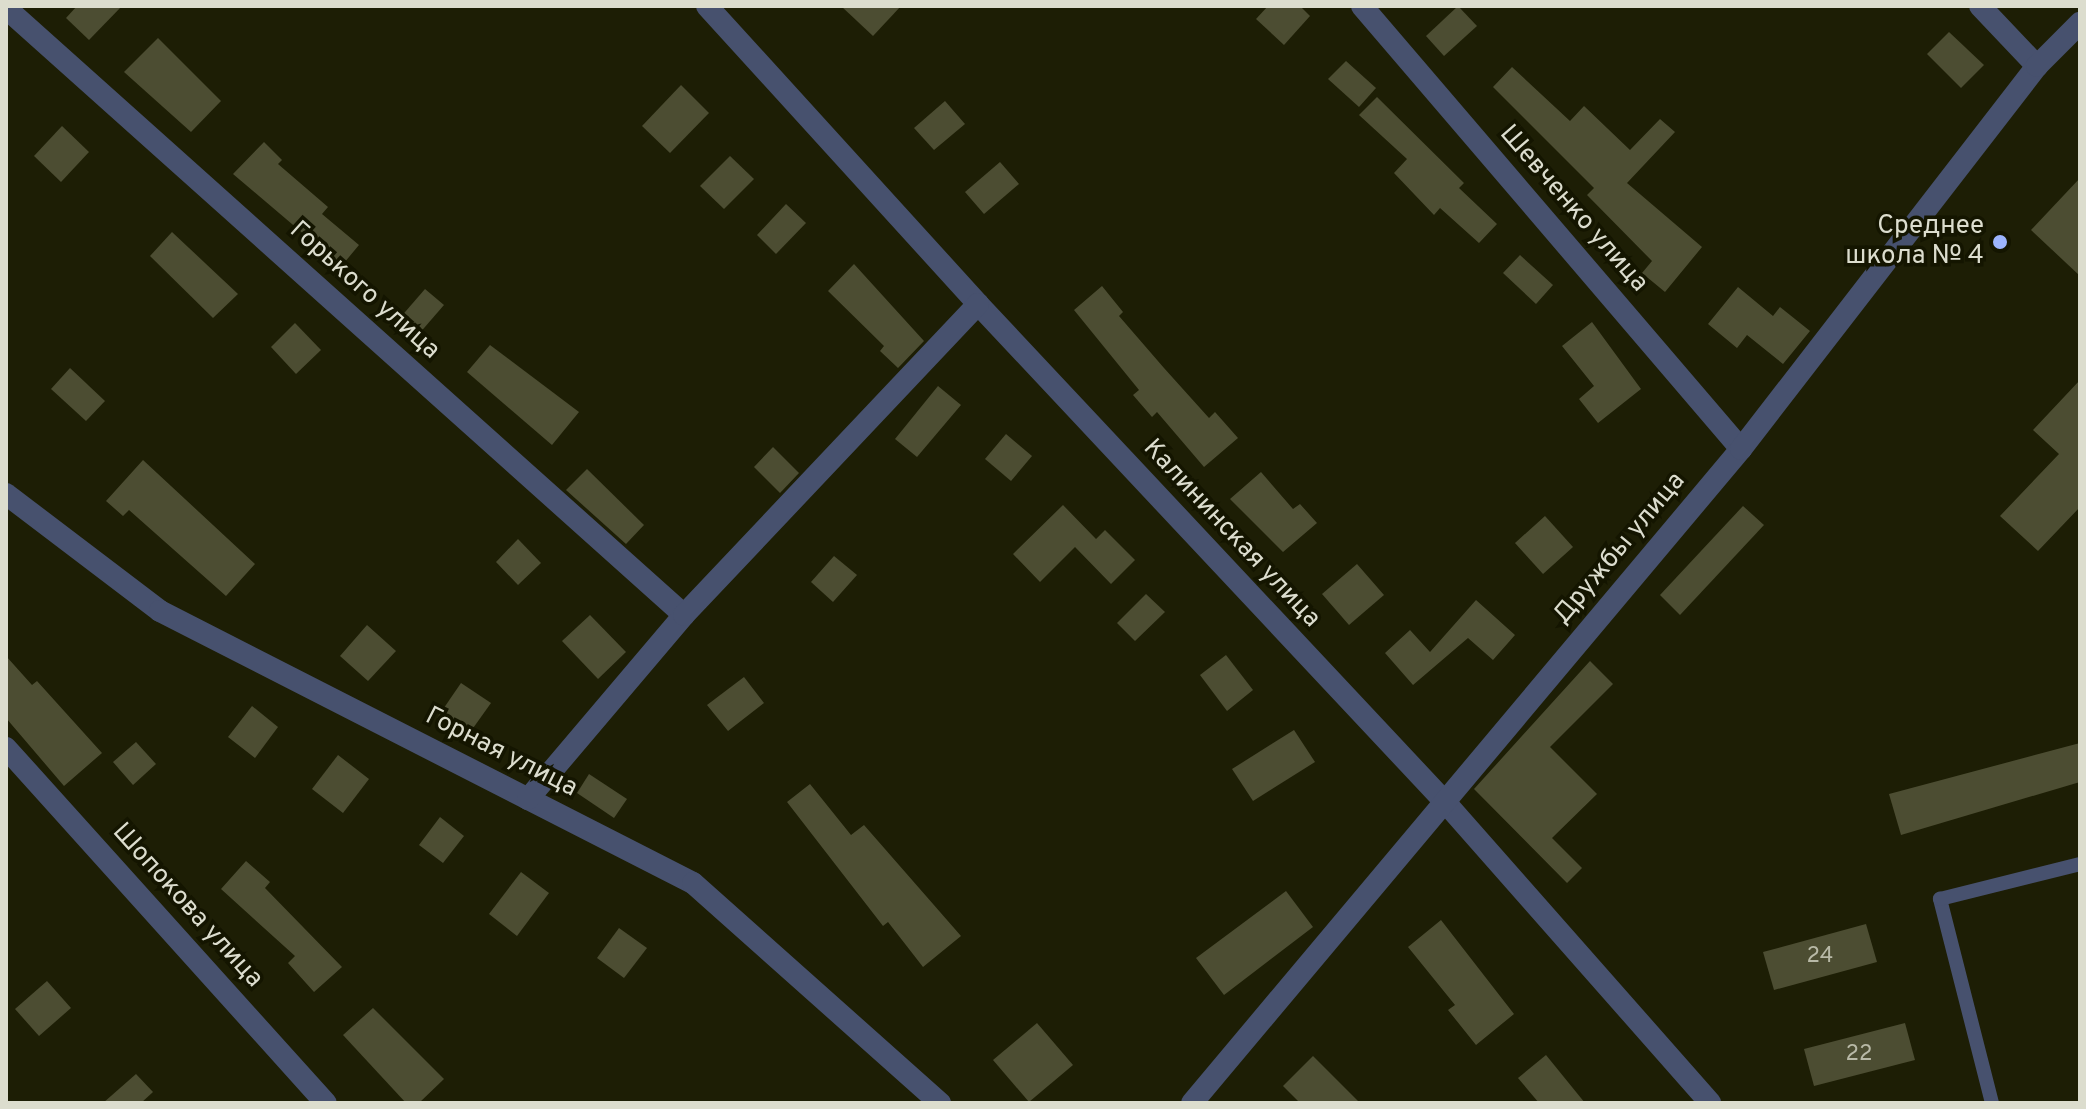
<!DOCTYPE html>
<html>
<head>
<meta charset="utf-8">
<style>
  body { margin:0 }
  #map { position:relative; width:2086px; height:1109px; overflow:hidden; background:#1d1e05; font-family:Overpass,sans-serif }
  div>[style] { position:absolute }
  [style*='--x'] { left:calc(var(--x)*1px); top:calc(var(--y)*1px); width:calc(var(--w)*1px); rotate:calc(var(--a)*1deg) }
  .building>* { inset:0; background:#4c4d32 }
  .service>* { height:14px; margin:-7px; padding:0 7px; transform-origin:7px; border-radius:7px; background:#47516e }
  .minor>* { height:22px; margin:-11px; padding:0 11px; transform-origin:11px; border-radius:11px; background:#47516e }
  .tertiary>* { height:22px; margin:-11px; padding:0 11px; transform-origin:11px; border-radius:11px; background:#47516e }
  .dots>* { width:22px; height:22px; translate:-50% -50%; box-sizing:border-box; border:4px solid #141500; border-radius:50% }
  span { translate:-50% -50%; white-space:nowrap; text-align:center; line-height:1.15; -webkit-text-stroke:7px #141500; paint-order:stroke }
  .number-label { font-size:22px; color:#b8b9a7 }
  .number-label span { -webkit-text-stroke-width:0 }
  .street-label { font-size:26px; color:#dcddce }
  .poi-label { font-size:26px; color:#dcddce }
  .right { translate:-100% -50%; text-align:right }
  .frame { position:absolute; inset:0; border:8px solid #dcddce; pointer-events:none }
</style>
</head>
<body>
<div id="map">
  <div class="building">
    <i style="clip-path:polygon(77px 6px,122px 6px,89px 40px,66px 18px)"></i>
    <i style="clip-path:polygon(841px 6px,901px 6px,873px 36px)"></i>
    <i style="clip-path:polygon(1268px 6px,1300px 6px,1310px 16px,1284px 45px,1256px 19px)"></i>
    <i style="clip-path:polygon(1458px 6px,1477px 26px,1444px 56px,1426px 36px)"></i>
    <i style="clip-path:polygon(1949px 32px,1984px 65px,1961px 88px,1927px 54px)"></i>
    <i style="clip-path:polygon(158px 38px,221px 101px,191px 132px,124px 72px)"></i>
    <i style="clip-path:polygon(1346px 61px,1376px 88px,1359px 107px,1328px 79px)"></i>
    <i style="clip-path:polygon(1512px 67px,1570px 121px,1584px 106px,1630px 150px,1660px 119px,1675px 132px,1627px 183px,1702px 247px,1665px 292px,1642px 273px,1652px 261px,1587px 195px,1594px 188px,1493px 87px)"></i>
    <i style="clip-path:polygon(681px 85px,709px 113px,670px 153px,642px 126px)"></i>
    <i style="clip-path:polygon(1377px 97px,1464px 183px,1459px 188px,1497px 224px,1479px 243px,1440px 208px,1434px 215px,1394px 173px,1407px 159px,1359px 115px)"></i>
    <i style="clip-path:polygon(945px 101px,965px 124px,934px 150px,914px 128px)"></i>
    <i style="clip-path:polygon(62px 126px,89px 152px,61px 182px,34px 156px)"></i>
    <i style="clip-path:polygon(264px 142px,282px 160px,278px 164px,328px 207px,322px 214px,359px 245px,334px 275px,312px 255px,319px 247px,233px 174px)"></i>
    <i style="clip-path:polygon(730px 156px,754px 179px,724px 209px,700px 186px)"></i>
    <i style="clip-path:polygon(1000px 162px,1019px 184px,984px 214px,965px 192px)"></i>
    <i style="clip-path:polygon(2080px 178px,2080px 276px,2031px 230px)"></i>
    <i style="clip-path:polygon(786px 204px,806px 223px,776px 254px,757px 235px)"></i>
    <i style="clip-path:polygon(172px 232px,238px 294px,213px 318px,150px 256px)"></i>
    <i style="clip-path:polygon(1520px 255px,1553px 285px,1536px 304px,1503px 273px)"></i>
    <i style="clip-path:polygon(854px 264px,924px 341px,898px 368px,880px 351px,884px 346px,828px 291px)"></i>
    <i style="clip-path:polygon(1102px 286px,1123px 312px,1119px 316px,1164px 368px,1209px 418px,1215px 412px,1238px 438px,1204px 467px,1157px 412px,1152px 417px,1133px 395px,1139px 390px,1074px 310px)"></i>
    <i style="clip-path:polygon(1738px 287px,1773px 316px,1780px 307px,1810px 331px,1783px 364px,1747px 335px,1737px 348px,1708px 324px)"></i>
    <i style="clip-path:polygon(425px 289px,444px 305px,418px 335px,399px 319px)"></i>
    <i style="clip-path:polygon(1592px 322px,1641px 389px,1598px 423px,1579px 399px,1594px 386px,1562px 346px)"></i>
    <i style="clip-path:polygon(295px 323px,321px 350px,296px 374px,271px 347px)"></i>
    <i style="clip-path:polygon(490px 345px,579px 412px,552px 445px,467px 372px)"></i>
    <i style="clip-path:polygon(70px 368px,105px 401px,86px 421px,51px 389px)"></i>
    <i style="clip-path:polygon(2080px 380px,2080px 507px,2038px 551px,2000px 516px,2059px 454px,2033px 430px)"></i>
    <i style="clip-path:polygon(938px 386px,961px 405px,917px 457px,895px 439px)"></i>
    <i style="clip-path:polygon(1006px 434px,1032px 456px,1011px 481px,985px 459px)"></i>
    <i style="clip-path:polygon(773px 447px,799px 473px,780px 493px,754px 467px)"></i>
    <i style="clip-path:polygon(143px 460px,255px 564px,226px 596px,129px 510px,123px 516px,106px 501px)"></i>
    <i style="clip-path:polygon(587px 469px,644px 525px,626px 544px,566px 490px)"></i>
    <i style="clip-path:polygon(1261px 472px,1293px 509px,1300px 504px,1317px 523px,1283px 552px,1230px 499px)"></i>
    <i style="clip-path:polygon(1063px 505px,1096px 539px,1105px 530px,1135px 560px,1111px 584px,1075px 547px,1040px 582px,1013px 554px)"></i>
    <i style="clip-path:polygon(1743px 506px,1764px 525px,1680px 615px,1660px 595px)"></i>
    <i style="clip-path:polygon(1545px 516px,1573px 547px,1543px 574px,1515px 543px)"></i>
    <i style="clip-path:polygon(518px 539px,541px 563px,518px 585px,496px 562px)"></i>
    <i style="clip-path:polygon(834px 556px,857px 575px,833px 602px,811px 582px)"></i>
    <i style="clip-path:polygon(1357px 564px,1384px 595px,1349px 625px,1322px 594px)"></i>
    <i style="clip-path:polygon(1146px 594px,1165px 612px,1135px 641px,1117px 623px)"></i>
    <i style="clip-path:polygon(1476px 600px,1515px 635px,1493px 660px,1468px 638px,1413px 685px,1385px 653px,1410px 630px,1430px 652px)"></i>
    <i style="clip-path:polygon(590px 615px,626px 652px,598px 679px,562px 641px)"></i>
    <i style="clip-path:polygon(367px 625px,396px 651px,368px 681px,340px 656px)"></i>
    <i style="clip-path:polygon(1226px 655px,1253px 690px,1227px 711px,1200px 675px)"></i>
    <i style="clip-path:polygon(6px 656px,32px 685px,37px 681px,102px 753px,64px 786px,6px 718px)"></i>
    <i style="clip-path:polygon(1590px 661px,1613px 684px,1550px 747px,1597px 794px,1552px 838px,1582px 868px,1567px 883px,1474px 789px)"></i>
    <i style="clip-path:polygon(744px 677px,764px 703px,728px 731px,707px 705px)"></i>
    <i style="clip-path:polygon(461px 683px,491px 703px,466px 738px,437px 718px)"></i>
    <i style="clip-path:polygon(252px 706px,278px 727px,255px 758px,228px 737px)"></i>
    <i style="clip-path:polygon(1294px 730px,1315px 762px,1253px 801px,1232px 769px)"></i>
    <i style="clip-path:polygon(136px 742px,156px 764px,133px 785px,113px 762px)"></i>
    <i style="clip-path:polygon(2080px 743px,2080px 782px,1901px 835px,1889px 794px)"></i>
    <i style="clip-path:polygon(338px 755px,369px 779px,343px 813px,312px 789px)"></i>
    <i style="clip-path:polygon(589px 774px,627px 799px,614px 818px,577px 793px)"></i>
    <i style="clip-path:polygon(810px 784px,851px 835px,864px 825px,961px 936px,923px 967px,888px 922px,883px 926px,787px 802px)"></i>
    <i style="clip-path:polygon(440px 817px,464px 836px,443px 863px,419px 845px)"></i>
    <i style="clip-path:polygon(246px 861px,270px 882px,265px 888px,342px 967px,314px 992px,288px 963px,295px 956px,221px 889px)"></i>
    <i style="clip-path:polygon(521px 872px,549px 893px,517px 936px,489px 914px)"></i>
    <i style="clip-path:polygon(1286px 891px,1313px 927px,1224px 995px,1196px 958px)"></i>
    <i style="clip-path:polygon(1441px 920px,1514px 1014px,1476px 1045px,1448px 1010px,1455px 1005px,1408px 947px)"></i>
    <i style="clip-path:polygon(1866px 924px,1877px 962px,1774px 990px,1763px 952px)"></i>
    <i style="clip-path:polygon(619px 928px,647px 948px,624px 978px,597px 958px)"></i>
    <i style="clip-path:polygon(47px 981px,71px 1008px,39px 1036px,15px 1009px)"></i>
    <i style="clip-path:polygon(373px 1008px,444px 1079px,419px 1103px,406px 1103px,343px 1035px)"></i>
    <i style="clip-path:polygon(1037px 1023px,1073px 1065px,1029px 1102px,993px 1060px)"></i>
    <i style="clip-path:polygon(1905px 1023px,1915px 1060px,1814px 1086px,1804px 1049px)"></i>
    <i style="clip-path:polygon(1546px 1055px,1585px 1103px,1539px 1103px,1518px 1078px)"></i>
    <i style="clip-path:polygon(1313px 1056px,1360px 1103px,1300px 1103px,1283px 1086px)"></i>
    <i style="clip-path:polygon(136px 1074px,153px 1092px,141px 1103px,103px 1103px)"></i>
  </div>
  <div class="service">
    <i style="--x:1992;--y:1103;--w:211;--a:-104.3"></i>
    <i style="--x:1940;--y:899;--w:144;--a:-14"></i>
  </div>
  <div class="minor">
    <i style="--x:707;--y:6;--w:403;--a:47.7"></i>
    <i style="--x:978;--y:304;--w:683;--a:46.84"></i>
    <i style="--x:1445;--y:802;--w:401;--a:48.6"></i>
    <i style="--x:1362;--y:6;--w:583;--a:49.45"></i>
    <i style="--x:1980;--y:6;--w:83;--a:46.5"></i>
    <i style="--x:6;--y:8;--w:910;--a:41.84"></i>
    <i style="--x:6;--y:494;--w:193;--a:37.2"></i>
    <i style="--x:160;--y:611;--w:598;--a:27.04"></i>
    <i style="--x:693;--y:883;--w:331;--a:41.7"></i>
    <i style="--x:528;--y:799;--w:241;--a:-49.7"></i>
    <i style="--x:684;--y:615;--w:428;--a:-46.6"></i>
    <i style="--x:1192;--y:1103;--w:854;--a:-49.99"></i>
    <i style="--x:1741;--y:449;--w:484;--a:-52.3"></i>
    <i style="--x:2037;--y:66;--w:61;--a:-45"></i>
  </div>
  <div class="tertiary">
    <i style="--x:6;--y:748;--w:478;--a:48"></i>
  </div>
  <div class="dots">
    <i style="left:2000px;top:242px;background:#9cb4fd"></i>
  </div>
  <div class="number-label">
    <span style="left:1820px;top:957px">24</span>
    <span style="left:1859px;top:1055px">22</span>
  </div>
  <div class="street-label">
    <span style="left:1573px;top:209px;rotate:49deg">Шевченко улица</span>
    <span style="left:364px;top:291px;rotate:42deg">Горького улица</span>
    <span style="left:1231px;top:534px;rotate:47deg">Калининская улица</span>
    <span style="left:1620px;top:549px;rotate:-50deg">Дружбы улица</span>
    <span style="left:501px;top:753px;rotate:27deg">Горная улица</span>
    <span style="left:187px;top:906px;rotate:48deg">Шопокова улица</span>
  </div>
  <div class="poi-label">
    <span class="right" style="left:1984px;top:242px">Среднее<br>школа № 4</span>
  </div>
  <div class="frame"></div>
</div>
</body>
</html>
